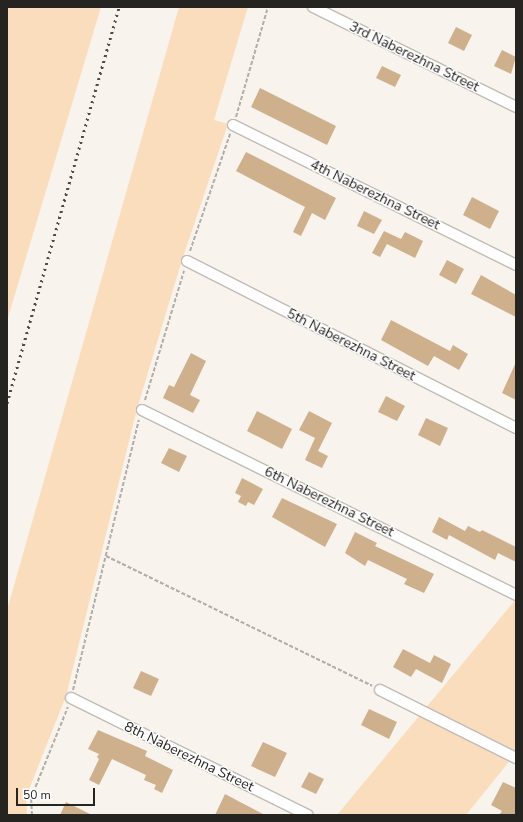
<!DOCTYPE html>
<html>
<head>
<meta charset="utf-8">
<style>
  body { margin:0 }
  #map { position:relative; width:523px; height:822px; overflow:hidden; background:#f9f3ed; font-family:"Nunito Sans",sans-serif }
  div>[style] { position:absolute }
  [style*='--x'] { left:calc(var(--x)*1px); top:calc(var(--y)*1px); width:calc(var(--w)*1px); rotate:calc(var(--a)*1deg) }
  .green>* { inset:0; background:#faddbc }
  .building>* { inset:0; background:#ceb08c }
  .path>* { height:2px; margin-top:-1px; transform-origin:0; background:repeating-linear-gradient(90deg,#b2ada8 0 4px,transparent 0 6px) }
  .roads { filter:drop-shadow(1px 0 #c1bbb5) drop-shadow(-1px 0 #c1bbb5) drop-shadow(0 1px #c1bbb5) drop-shadow(0 -1px #c1bbb5) }
  .minor>* { height:10px; margin:-5px; padding:0 5px; transform-origin:5px; border-radius:5px; background:#fff }
  .rail>* { height:3px; margin-top:-1.5px; transform-origin:0; background:repeating-linear-gradient(90deg,#4f4c48 0 2px,transparent 0 6px) }
  span { translate:-50% -50%; white-space:nowrap; text-align:center; line-height:1.15; -webkit-text-stroke:3px #fff; paint-order:stroke }
  .street-label { font-size:14px; color:#262421 }
  .frame { position:absolute; inset:0; border:8px solid #262421; pointer-events:none }
  .scale { position:absolute; left:16px; top:788px; width:79px; height:18px; box-sizing:border-box; border:2px solid #262421; border-top:0; padding-left:5px; font-size:12px; line-height:14px; white-space:nowrap; color:#262421; -webkit-text-stroke:3px #fff; paint-order:stroke }
</style>
</head>
<body>
<div id="map">
  <div class="green">
    <i style="clip-path:polygon(7px 7px,101px 7px,7px 321px)"></i>
    <i style="clip-path:polygon(179px 7px,248px 7px,214px 120px,228px 124px,182px 260px,137px 409px,66px 696px,26px 797px,27px 815px,7px 815px,7px 610px)"></i>
    <i style="clip-path:polygon(516px 599px,516px 753px,466px 815px,337px 815px)"></i>
  </div>
  <div class="building">
    <i style="clip-path:polygon(456px 27px,472px 35px,464px 51px,448px 43px)"></i>
    <i style="clip-path:polygon(502px 50px,516px 57px,511px 74px,494px 66px)"></i>
    <i style="clip-path:polygon(382px 66px,401px 75px,395px 87px,376px 78px)"></i>
    <i style="clip-path:polygon(260px 88px,336px 126px,327px 145px,251px 107px)"></i>
    <i style="clip-path:polygon(246px 152px,336px 198px,325px 220px,312px 213px,301px 236px,293px 232px,305px 207px,236px 171px)"></i>
    <i style="clip-path:polygon(472px 197px,499px 211px,490px 229px,463px 215px)"></i>
    <i style="clip-path:polygon(364px 211px,382px 220px,374px 234px,357px 226px)"></i>
    <i style="clip-path:polygon(384px 231px,401px 239px,405px 232px,423px 241px,415px 258px,387px 244px,380px 257px,372px 253px)"></i>
    <i style="clip-path:polygon(447px 260px,464px 269px,456px 284px,439px 275px)"></i>
    <i style="clip-path:polygon(481px 275px,516px 295px,516px 317px,471px 294px)"></i>
    <i style="clip-path:polygon(391px 320px,450px 351px,453px 345px,468px 354px,459px 370px,434px 356px,428px 366px,381px 340px)"></i>
    <i style="clip-path:polygon(191px 353px,206px 361px,190px 395px,200px 400px,193px 413px,163px 398px,169px 385px,174px 387px)"></i>
    <i style="clip-path:polygon(516px 362px,516px 400px,502px 393px)"></i>
    <i style="clip-path:polygon(386px 396px,405px 406px,397px 421px,378px 412px)"></i>
    <i style="clip-path:polygon(257px 411px,292px 429px,282px 449px,247px 431px)"></i>
    <i style="clip-path:polygon(309px 411px,332px 423px,318px 451px,328px 456px,322px 468px,305px 460px,315px 438px,299px 430px)"></i>
    <i style="clip-path:polygon(426px 418px,448px 428px,440px 446px,418px 435px)"></i>
    <i style="clip-path:polygon(169px 448px,187px 456px,179px 472px,161px 463px)"></i>
    <i style="clip-path:polygon(242px 478px,263px 489px,254px 505px,248px 502px,246px 506px,238px 502px,241px 496px,235px 493px)"></i>
    <i style="clip-path:polygon(282px 498px,337px 524px,325px 547px,272px 517px)"></i>
    <i style="clip-path:polygon(439px 517px,465px 531px,468px 526px,480px 532px,482px 530px,516px 547px,516px 562px,498px 553px,495px 560px,449px 535px,447px 540px,432px 532px)"></i>
    <i style="clip-path:polygon(355px 532px,377px 543px,375px 546px,434px 574px,424px 593px,404px 584px,407px 579px,368px 560px,365px 566px,345px 553px)"></i>
    <i style="clip-path:polygon(403px 649px,430px 663px,434px 655px,451px 664px,442px 683px,416px 669px,411px 677px,393px 667px)"></i>
    <i style="clip-path:polygon(141px 671px,159px 679px,151px 696px,133px 688px)"></i>
    <i style="clip-path:polygon(369px 709px,397px 722px,389px 739px,361px 725px)"></i>
    <i style="clip-path:polygon(98px 730px,147px 751px,145px 756px,173px 770px,162px 793px,154px 789px,156px 785px,144px 780px,146px 775px,112px 759px,99px 785px,89px 780px,99px 759px,97px 757px,99px 754px,88px 749px)"></i>
    <i style="clip-path:polygon(263px 742px,287px 753px,275px 777px,251px 766px)"></i>
    <i style="clip-path:polygon(309px 772px,324px 779px,316px 794px,301px 787px)"></i>
    <i style="clip-path:polygon(503px 782px,516px 788px,516px 815px,499px 815px,502px 811px,491px 805px)"></i>
    <i style="clip-path:polygon(225px 794px,240px 802px,265px 815px,215px 815px)"></i>
    <i style="clip-path:polygon(66px 802px,92px 815px,60px 815px)"></i>
  </div>
  <div class="path">
    <i style="--x:236;--y:117;--w:115;--a:-73.8"></i>
    <i style="--x:190;--y:251;--w:124;--a:-71.1"></i>
    <i style="--x:145;--y:400;--w:135;--a:-73.2"></i>
    <i style="--x:106;--y:556;--w:296;--a:26"></i>
    <i style="--x:73;--y:690;--w:278;--a:-76.3"></i>
    <i style="--x:32;--y:815;--w:17;--a:-93"></i>
    <i style="--x:31;--y:798;--w:98;--a:-67.9"></i>
  </div>
  <div class="roads">
    <div class="minor">
      <i style="--x:313;--y:7;--w:226;--a:26.2"></i>
      <i style="--x:233;--y:125;--w:316;--a:26.3"></i>
      <i style="--x:187;--y:261;--w:369;--a:26.9"></i>
      <i style="--x:142;--y:410;--w:417;--a:26.3"></i>
      <i style="--x:380;--y:690;--w:152;--a:26.6"></i>
      <i style="--x:71;--y:698;--w:264;--a:26.3"></i>
    </div>
  </div>
  <div class="rail">
    <i style="--x:7;--y:403;--w:412;--a:-74.2"></i>
  </div>
  <div class="street-label">
    <span style="left:414px;top:57px;rotate:26deg">3rd Naberezhna Street</span>
    <span style="left:375px;top:195px;rotate:26deg">4th Naberezhna Street</span>
    <span style="left:351px;top:345px;rotate:27deg">5th Naberezhna Street</span>
    <span style="left:329px;top:502px;rotate:26deg">6th Naberezhna Street</span>
    <span style="left:189px;top:757px;rotate:26deg">8th Naberezhna Street</span>
  </div>
  <div class="frame"></div>
  <div class="scale">50 m</div>
</div>
</body>
</html>
